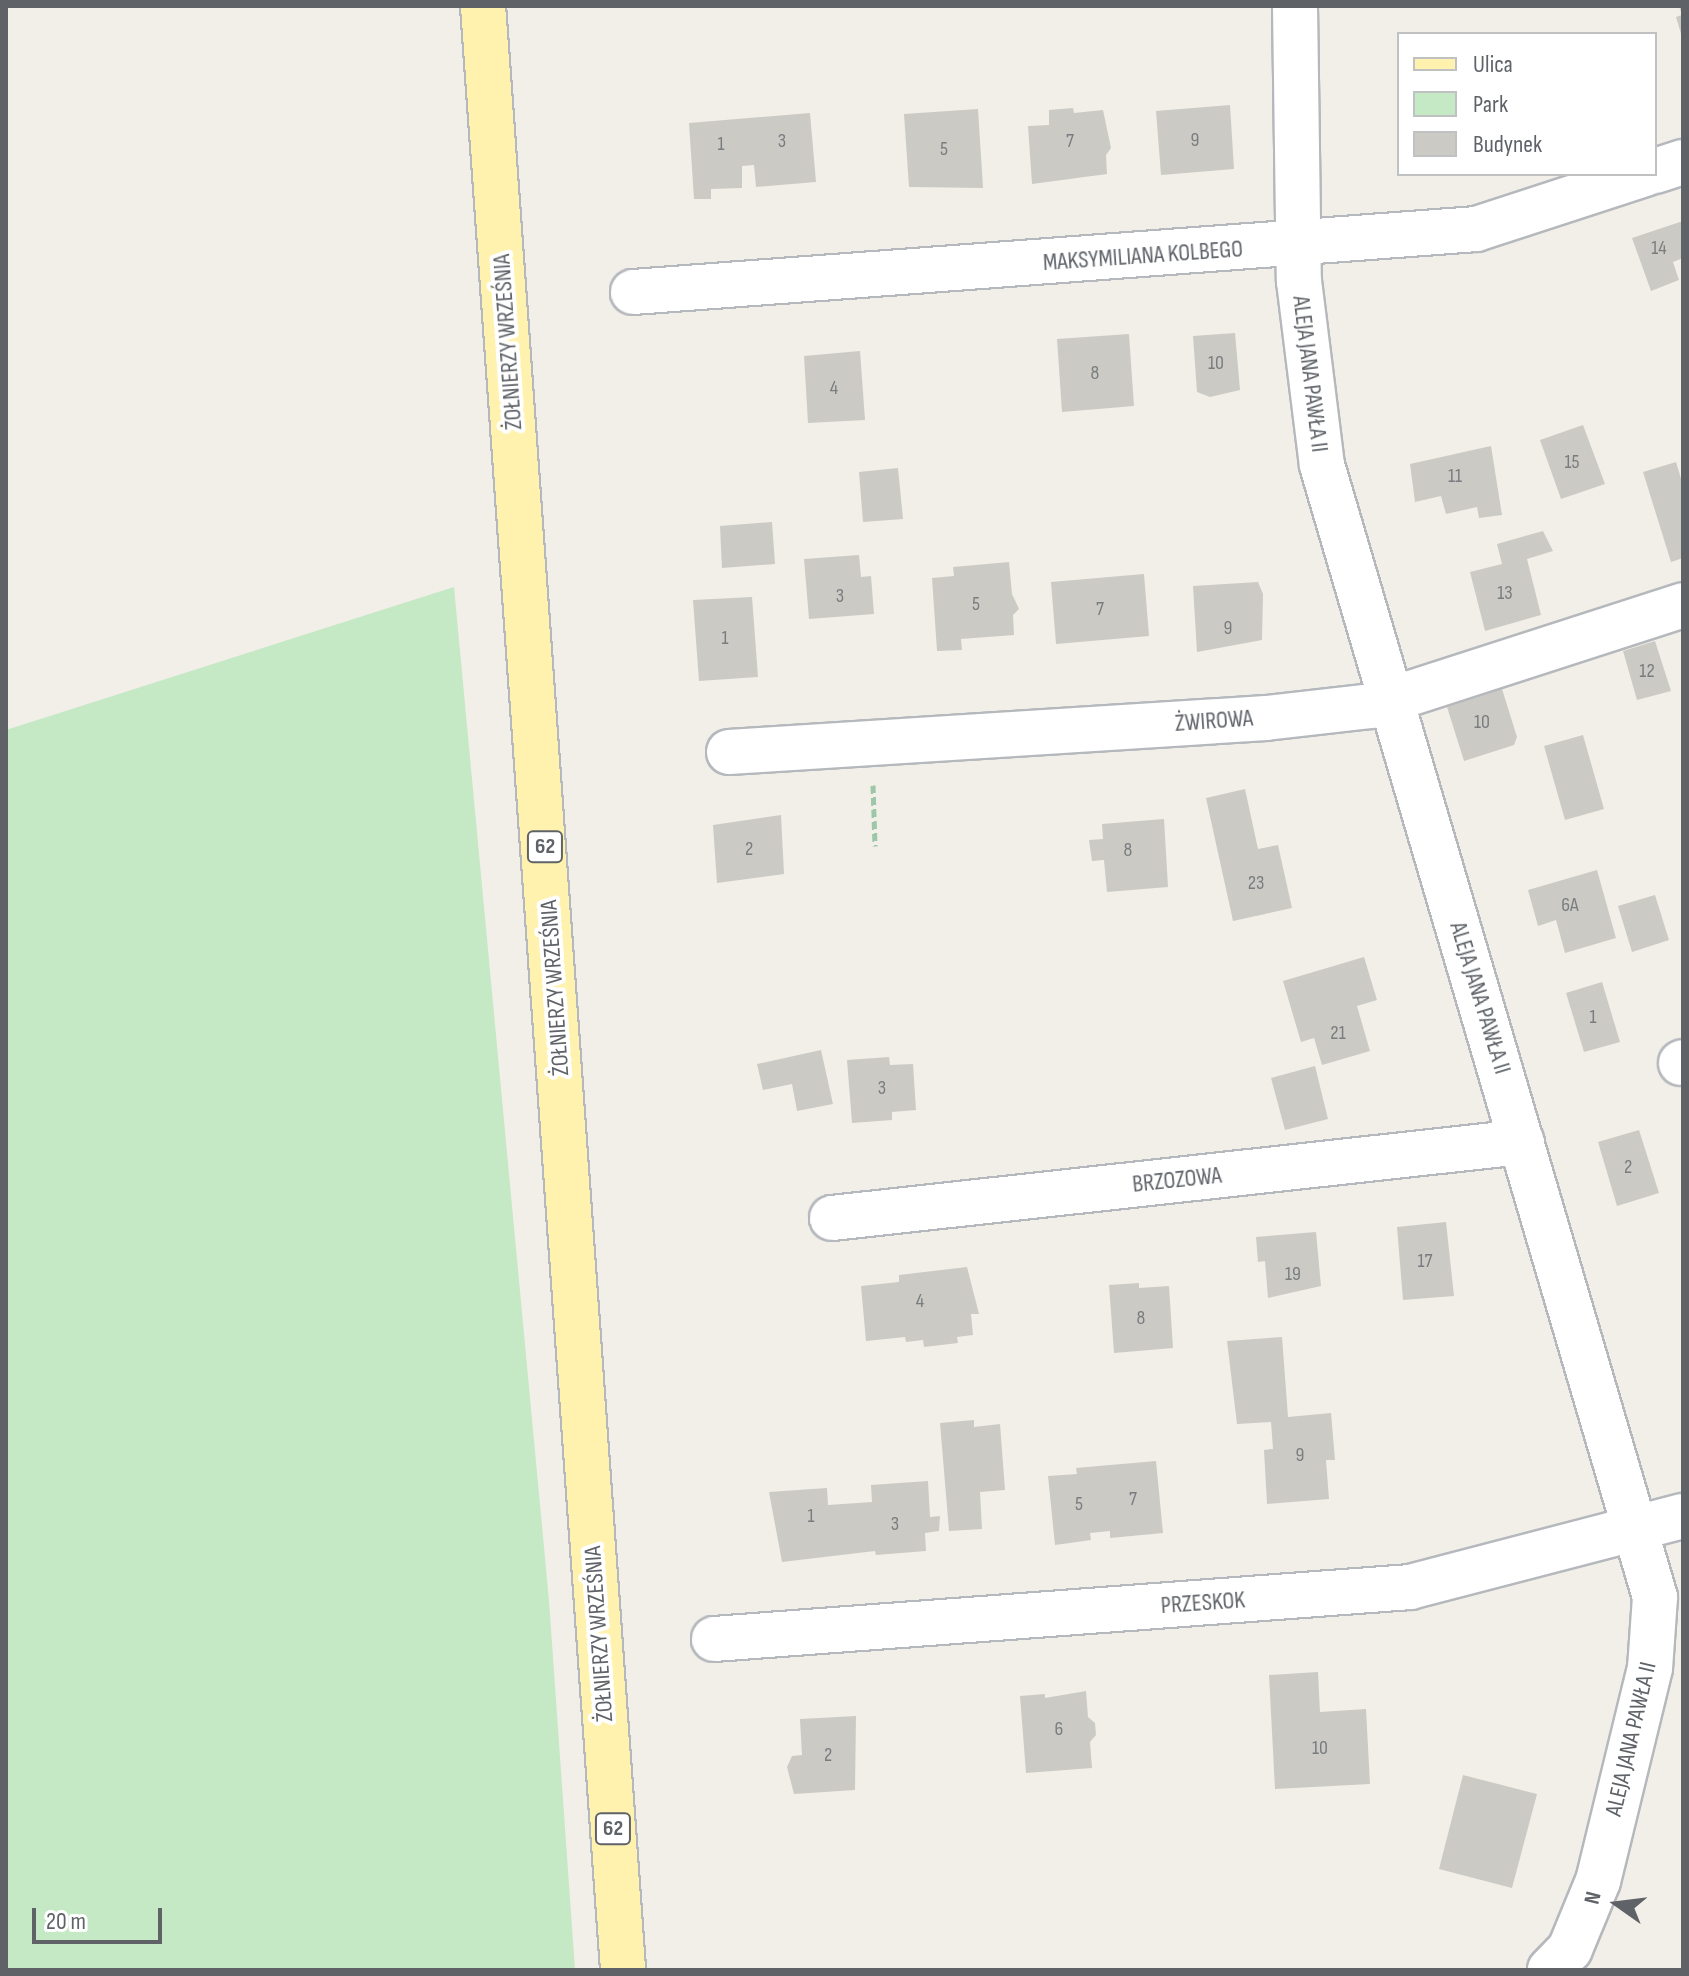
<!DOCTYPE html>
<html>
<head>
<meta charset="utf-8">
<style>
  body { margin:0 }
  #map { position:relative; width:1689px; height:1976px; overflow:hidden; background:#f1efe8; font-family:"Sofia Sans Condensed",sans-serif }
  div>[style] { position:absolute }
  [style*='--x'] { left:calc(var(--x)*1px); top:calc(var(--y)*1px); width:calc(var(--w)*1px); rotate:calc(var(--a)*1deg) }
  .green>* { inset:0; background:#c5e8c5 }
  .building>* { inset:0; background:#cccac5 }
  .path>* { height:5px; margin-top:-2.5px; transform-origin:0; background:repeating-linear-gradient(90deg,#9cc7a9 0 8px,transparent 0 12px) }
  .roads { filter:drop-shadow(2px 0 #b5b8bc) drop-shadow(-2px 0 #b5b8bc) drop-shadow(0 2px #b5b8bc) drop-shadow(0 -2px #b5b8bc) }
  .minor>* { height:44px; margin:-22px; padding:0 22px; transform-origin:22px; border-radius:22px; background:#fff }
  .major>* { height:44px; margin:-22px; padding:0 22px; transform-origin:22px; border-radius:22px; background:#fff2af }
  span { translate:-50% -50%; white-space:nowrap; text-align:center; line-height:1.15; -webkit-text-stroke:8px #fff; paint-order:stroke }
  .number-label { font-size:20px; color:#7a7d7f }
  .number-label span { -webkit-text-stroke-width:0 }
  .shield-label span { padding:2px 6px; background:#fff; border:2px solid; border-radius:6px; -webkit-text-stroke-width:0 }
  .shield-label { font-size:22px; color:#5f6368; font-weight:700 }
  .street-label { font-size:24px; color:#5f6368 }
  .frame { position:absolute; inset:0; border:8px solid #5f6368; pointer-events:none }
  .legend { position:absolute; left:1397px; top:32px; width:260px; height:144px; box-sizing:border-box; background:#fff; border:2px solid #bfc1c3; margin:0; padding:10px 14px; list-style:none; font-size:24px; color:#5f6368 }
  .legend li { display:flex; align-items:center; gap:16px; height:40px }
  .legend b { width:40px; border:2px solid #bfc1c3 }
  .north { position:absolute; left:1577px; top:1864px; width:80px; height:80px; -webkit-text-stroke:6px #fff; paint-order:stroke; rotate:284deg; font-size:22px; font-weight:700; line-height:32px; text-align:center; color:#5f6368 }
  .north::after { content:''; display:block; margin:auto; width:28px; height:36px; background:#5f6368; clip-path:polygon(50% 0,100% 100%,50% 72%,0 100%) }
  .scale { position:absolute; left:32px; top:1908px; width:130px; height:36px; box-sizing:border-box; border:4px solid #5f6368; border-top:0; padding-left:10px; font-size:24px; line-height:28px; white-space:nowrap; color:#5f6368; -webkit-text-stroke:6px #fff; paint-order:stroke }
</style>
</head>
<body>
<div id="map">
  <div class="green">
    <i style="clip-path:polygon(454px 587px,549px 1601px,575px 1970px,6px 1970px,6px 730px)"></i>
  </div>
  <div class="building">
    <i style="clip-path:polygon(1679px 6px,1683px 6px,1682px 37px,1676px 17px,1682px 15px)"></i>
    <i style="clip-path:polygon(1230px 105px,1234px 169px,1161px 175px,1156px 111px)"></i>
    <i style="clip-path:polygon(1073px 108px,1074px 113px,1103px 110px,1111px 148px,1106px 155px,1107px 174px,1032px 184px,1028px 126px,1049px 125px,1049px 110px)"></i>
    <i style="clip-path:polygon(978px 109px,983px 188px,909px 187px,904px 114px)"></i>
    <i style="clip-path:polygon(810px 113px,816px 182px,756px 187px,754px 165px,742px 166px,742px 188px,711px 189px,711px 199px,694px 199px,689px 123px)"></i>
    <i style="clip-path:polygon(1683px 221px,1683px 258px,1673px 262px,1679px 280px,1651px 291px,1632px 238px)"></i>
    <i style="clip-path:polygon(1235px 333px,1240px 390px,1210px 397px,1197px 392px,1193px 336px)"></i>
    <i style="clip-path:polygon(1129px 334px,1134px 406px,1062px 412px,1057px 339px)"></i>
    <i style="clip-path:polygon(860px 351px,865px 420px,808px 423px,804px 356px)"></i>
    <i style="clip-path:polygon(1583px 425px,1605px 484px,1561px 499px,1540px 440px)"></i>
    <i style="clip-path:polygon(1491px 446px,1502px 515px,1479px 518px,1477px 507px,1446px 514px,1441px 496px,1415px 502px,1410px 464px)"></i>
    <i style="clip-path:polygon(1676px 462px,1683px 485px,1683px 558px,1671px 562px,1643px 472px)"></i>
    <i style="clip-path:polygon(898px 468px,903px 519px,863px 522px,859px 472px)"></i>
    <i style="clip-path:polygon(772px 522px,775px 564px,722px 568px,720px 526px)"></i>
    <i style="clip-path:polygon(1543px 531px,1553px 551px,1527px 559px,1541px 615px,1485px 631px,1470px 572px,1502px 564px,1497px 544px)"></i>
    <i style="clip-path:polygon(859px 555px,861px 577px,871px 576px,874px 614px,809px 619px,804px 559px)"></i>
    <i style="clip-path:polygon(1009px 562px,1012px 594px,1019px 609px,1013px 615px,1014px 635px,961px 639px,962px 650px,937px 651px,932px 578px,954px 576px,953px 567px)"></i>
    <i style="clip-path:polygon(1144px 574px,1149px 636px,1056px 644px,1051px 582px)"></i>
    <i style="clip-path:polygon(1258px 582px,1263px 594px,1262px 640px,1197px 652px,1193px 586px)"></i>
    <i style="clip-path:polygon(752px 597px,758px 677px,699px 681px,693px 600px)"></i>
    <i style="clip-path:polygon(1655px 641px,1671px 691px,1637px 700px,1623px 651px)"></i>
    <i style="clip-path:polygon(1502px 689px,1517px 737px,1514px 745px,1464px 761px,1447px 707px)"></i>
    <i style="clip-path:polygon(1583px 735px,1604px 809px,1565px 820px,1544px 746px)"></i>
    <i style="clip-path:polygon(1245px 789px,1258px 849px,1278px 845px,1292px 908px,1233px 921px,1206px 798px)"></i>
    <i style="clip-path:polygon(781px 815px,784px 874px,717px 883px,713px 825px)"></i>
    <i style="clip-path:polygon(1164px 819px,1168px 887px,1107px 892px,1104px 860px,1092px 861px,1089px 840px,1103px 839px,1102px 824px)"></i>
    <i style="clip-path:polygon(1597px 870px,1616px 938px,1565px 953px,1556px 920px,1538px 926px,1528px 890px)"></i>
    <i style="clip-path:polygon(1655px 895px,1669px 940px,1632px 952px,1618px 906px)"></i>
    <i style="clip-path:polygon(1364px 957px,1377px 1000px,1357px 1006px,1370px 1051px,1322px 1065px,1314px 1038px,1301px 1042px,1283px 981px)"></i>
    <i style="clip-path:polygon(1602px 982px,1620px 1042px,1584px 1052px,1566px 993px)"></i>
    <i style="clip-path:polygon(821px 1050px,833px 1104px,797px 1111px,792px 1084px,763px 1090px,757px 1064px)"></i>
    <i style="clip-path:polygon(889px 1057px,890px 1065px,913px 1064px,916px 1110px,892px 1112px,892px 1120px,852px 1123px,847px 1060px)"></i>
    <i style="clip-path:polygon(1315px 1066px,1328px 1119px,1285px 1130px,1271px 1078px)"></i>
    <i style="clip-path:polygon(1639px 1130px,1659px 1193px,1617px 1206px,1598px 1142px)"></i>
    <i style="clip-path:polygon(1446px 1222px,1454px 1296px,1403px 1300px,1397px 1227px)"></i>
    <i style="clip-path:polygon(1316px 1232px,1321px 1286px,1268px 1298px,1265px 1261px,1258px 1262px,1256px 1237px)"></i>
    <i style="clip-path:polygon(967px 1267px,979px 1314px,971px 1314px,973px 1335px,957px 1337px,958px 1343px,924px 1347px,923px 1340px,906px 1342px,905px 1337px,866px 1341px,861px 1286px,899px 1282px,899px 1275px)"></i>
    <i style="clip-path:polygon(1139px 1283px,1139px 1288px,1169px 1286px,1173px 1348px,1114px 1353px,1109px 1285px)"></i>
    <i style="clip-path:polygon(1282px 1337px,1288px 1417px,1331px 1413px,1335px 1460px,1326px 1460px,1329px 1499px,1267px 1504px,1264px 1450px,1273px 1449px,1271px 1422px,1237px 1424px,1227px 1341px)"></i>
    <i style="clip-path:polygon(974px 1420px,974px 1427px,1000px 1424px,1005px 1490px,980px 1492px,982px 1529px,949px 1531px,940px 1423px)"></i>
    <i style="clip-path:polygon(1156px 1461px,1163px 1533px,1110px 1538px,1110px 1531px,1090px 1533px,1091px 1540px,1055px 1545px,1048px 1476px,1077px 1474px,1076px 1468px)"></i>
    <i style="clip-path:polygon(928px 1481px,930px 1517px,940px 1516px,939px 1531px,925px 1533px,926px 1551px,876px 1555px,875px 1551px,782px 1562px,769px 1492px,827px 1488px,828px 1505px,872px 1502px,871px 1485px)"></i>
    <i style="clip-path:polygon(1318px 1672px,1320px 1712px,1366px 1709px,1370px 1784px,1275px 1789px,1269px 1675px)"></i>
    <i style="clip-path:polygon(1086px 1691px,1088px 1717px,1095px 1723px,1096px 1735px,1090px 1742px,1092px 1768px,1026px 1773px,1020px 1696px,1045px 1694px,1045px 1698px)"></i>
    <i style="clip-path:polygon(856px 1716px,855px 1790px,794px 1794px,787px 1767px,792px 1756px,802px 1755px,800px 1719px)"></i>
    <i style="clip-path:polygon(1463px 1775px,1537px 1794px,1512px 1888px,1439px 1869px)"></i>
  </div>
  <div class="path">
    <i style="--x:873;--y:785;--w:61;--a:88.1"></i>
  </div>
  <div class="roads">
    <div class="minor">
      <i style="--x:1295;--y:6;--w:275;--a:89.2"></i>
      <i style="--x:1299;--y:281;--w:185;--a:82.9"></i>
      <i style="--x:1322;--y:465;--w:1180;--a:73.61"></i>
      <i style="--x:1655;--y:1597;--w:71;--a:94"></i>
      <i style="--x:1650;--y:1668;--w:219;--a:103.7"></i>
      <i style="--x:1598;--y:1881;--w:74;--a:112.4"></i>
      <i style="--x:1570;--y:1949;--w:29;--a:134"></i>
      <i style="--x:1655;--y:171;--w:29;--a:-18"></i>
      <i style="--x:633;--y:292;--w:845;--a:-4.27"></i>
      <i style="--x:1476;--y:229;--w:178;--a:-18"></i>
      <i style="--x:729;--y:752;--w:538;--a:-3.62"></i>
      <i style="--x:1266;--y:718;--w:106;--a:-6.5"></i>
      <i style="--x:1371;--y:706;--w:328;--a:-17.9"></i>
      <i style="--x:1681;--y:1063;--w:2;--a:-27"></i>
      <i style="--x:832;--y:1218;--w:694;--a:-6.29"></i>
      <i style="--x:714;--y:1639;--w:698;--a:-4.27"></i>
      <i style="--x:1410;--y:1587;--w:282;--a:-14.6"></i>
    </div>
    <div class="major">
      <i style="--x:483;--y:6;--w:1969;--a:85.92"></i>
    </div>
  </div>
  <div class="number-label">
    <span style="left:1195px;top:140px">9</span>
    <span style="left:782px;top:141px">3</span>
    <span style="left:1070px;top:141px">7</span>
    <span style="left:721px;top:144px">1</span>
    <span style="left:944px;top:149px">5</span>
    <span style="left:1659px;top:248px">14</span>
    <span style="left:1216px;top:363px">10</span>
    <span style="left:1095px;top:373px">8</span>
    <span style="left:834px;top:388px">4</span>
    <span style="left:1572px;top:462px">15</span>
    <span style="left:1455px;top:476px">11</span>
    <span style="left:1505px;top:593px">13</span>
    <span style="left:840px;top:596px">3</span>
    <span style="left:976px;top:604px">5</span>
    <span style="left:1100px;top:609px">7</span>
    <span style="left:1228px;top:628px">9</span>
    <span style="left:725px;top:638px">1</span>
    <span style="left:1647px;top:671px">12</span>
    <span style="left:1482px;top:722px">10</span>
    <span style="left:749px;top:849px">2</span>
    <span style="left:1128px;top:850px">8</span>
    <span style="left:1256px;top:883px">23</span>
    <span style="left:1570px;top:905px">6A</span>
    <span style="left:1593px;top:1017px">1</span>
    <span style="left:1338px;top:1033px">21</span>
    <span style="left:882px;top:1088px">3</span>
    <span style="left:1628px;top:1167px">2</span>
    <span style="left:1425px;top:1261px">17</span>
    <span style="left:1293px;top:1274px">19</span>
    <span style="left:920px;top:1301px">4</span>
    <span style="left:1141px;top:1318px">8</span>
    <span style="left:1300px;top:1455px">9</span>
    <span style="left:1133px;top:1499px">7</span>
    <span style="left:1079px;top:1504px">5</span>
    <span style="left:811px;top:1516px">1</span>
    <span style="left:895px;top:1524px">3</span>
    <span style="left:1059px;top:1729px">6</span>
    <span style="left:1320px;top:1748px">10</span>
    <span style="left:828px;top:1755px">2</span>
  </div>
  <div class="shield-label">
    <span style="left:545px;top:847px">62</span>
    <span style="left:613px;top:1829px">62</span>
  </div>
  <div class="street-label">
    <span style="left:1143px;top:256px;rotate:-4deg">MAKSYMILIANA KOLBEGO</span>
    <span style="left:508px;top:342px;rotate:-94deg">ŻOŁNIERZY WRZEŚNIA</span>
    <span style="left:1310px;top:374px;rotate:83deg">ALEJA JANA PAWŁA II</span>
    <span style="left:1214px;top:721px;rotate:-4deg">ŻWIROWA</span>
    <span style="left:555px;top:988px;rotate:-94deg">ŻOŁNIERZY WRZEŚNIA</span>
    <span style="left:1480px;top:998px;rotate:73deg">ALEJA JANA PAWŁA II</span>
    <span style="left:1177px;top:1180px;rotate:-6deg">BRZOZOWA</span>
    <span style="left:1203px;top:1603px;rotate:-4deg">PRZESKOK</span>
    <span style="left:599px;top:1634px;rotate:-94deg">ŻOŁNIERZY WRZEŚNIA</span>
    <span style="left:1631px;top:1739px;rotate:-77deg">ALEJA JANA PAWŁA II</span>
  </div>
  <div class="frame"></div>
  <ul class="legend">
  <li><b style="height:10px;background:#fff2af"></b>Ulica</li>
  <li><b style="height:22px;background:#c5e8c5"></b>Park</li>
  <li><b style="height:22px;background:#cccac5"></b>Budynek</li>
  </ul>
  <div class="north">N</div>
  <div class="scale">20 m</div>
</div>
</body>
</html>
